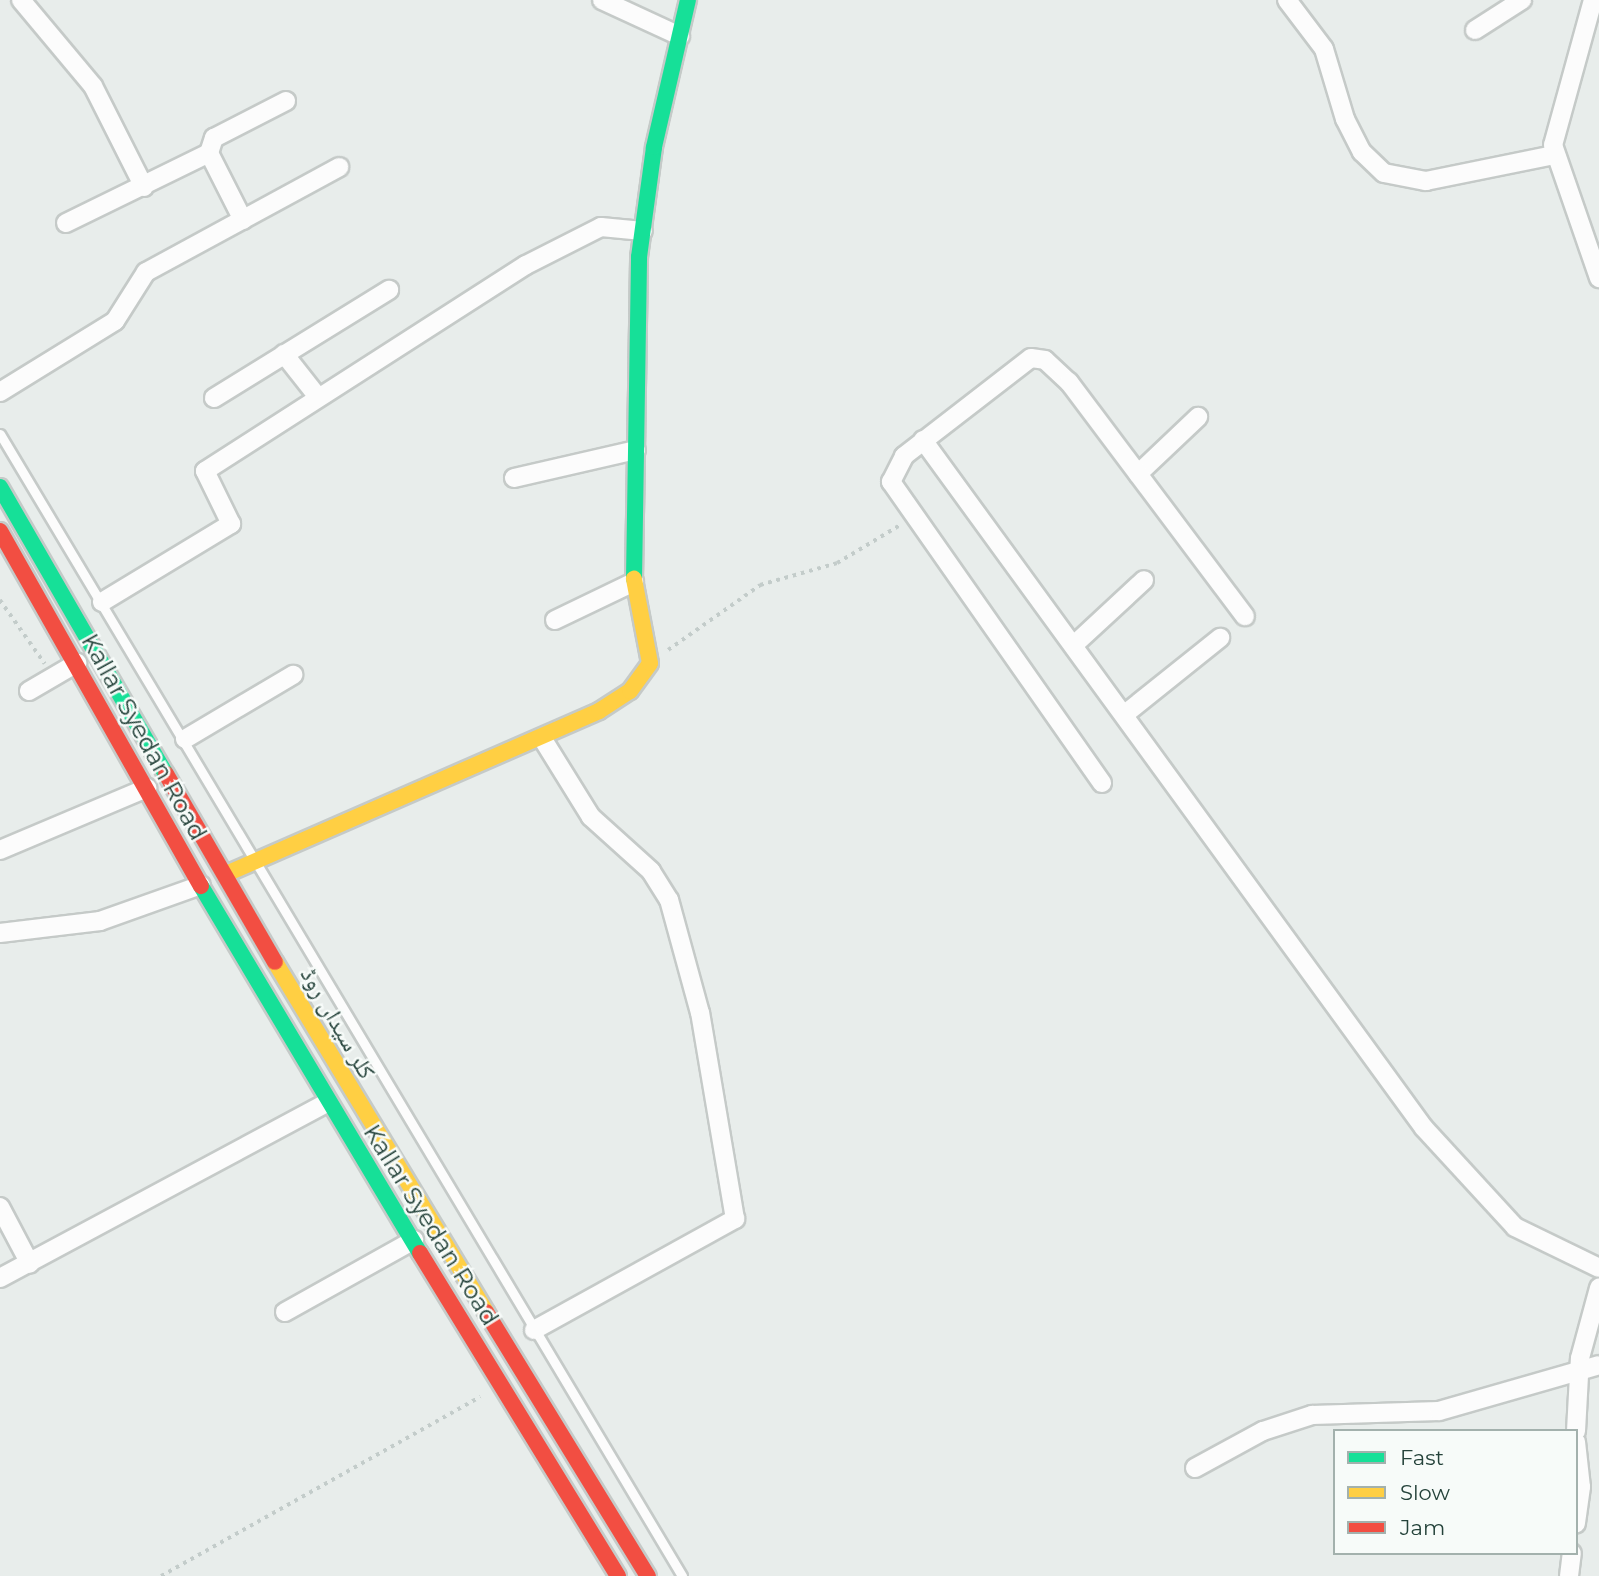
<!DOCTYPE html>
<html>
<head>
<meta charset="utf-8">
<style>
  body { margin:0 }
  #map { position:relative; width:1599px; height:1576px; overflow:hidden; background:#e8edeb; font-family:Montserrat,"Noto Naskh Arabic",sans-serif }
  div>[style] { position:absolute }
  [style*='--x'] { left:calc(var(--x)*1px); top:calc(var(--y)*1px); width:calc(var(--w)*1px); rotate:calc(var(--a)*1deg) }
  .path>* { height:3.5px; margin-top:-1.75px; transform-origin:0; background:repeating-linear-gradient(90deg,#c3ccca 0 3.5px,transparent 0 8.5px) }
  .roads { filter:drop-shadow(2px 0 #c5cac8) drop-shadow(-2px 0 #c5cac8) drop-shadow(0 2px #c5cac8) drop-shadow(0 -2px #c5cac8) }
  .lane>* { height:9px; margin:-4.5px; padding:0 4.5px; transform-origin:4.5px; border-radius:4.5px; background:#fcfcfc }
  .street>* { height:18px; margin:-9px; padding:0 9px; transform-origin:9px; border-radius:9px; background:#fcfcfc }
  .fast>* { height:16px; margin:-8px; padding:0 8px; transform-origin:8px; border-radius:8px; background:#16e098 }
  .slow>* { height:16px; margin:-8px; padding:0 8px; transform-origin:8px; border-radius:8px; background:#ffcf43 }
  .jam>* { height:16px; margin:-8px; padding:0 8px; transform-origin:8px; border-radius:8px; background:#f24e42 }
  span { translate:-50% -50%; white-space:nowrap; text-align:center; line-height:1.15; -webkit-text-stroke:5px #f7fbf9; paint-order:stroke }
  .street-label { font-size:24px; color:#24423a }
  .legend { position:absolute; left:1333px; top:1429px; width:245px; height:126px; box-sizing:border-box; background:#f7fbf9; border:2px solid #a3b1ad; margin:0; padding:9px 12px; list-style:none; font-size:21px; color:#24423a }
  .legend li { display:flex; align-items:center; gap:14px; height:35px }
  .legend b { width:35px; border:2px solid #a3b1ad }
</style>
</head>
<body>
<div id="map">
  <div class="path">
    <i style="--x:0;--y:600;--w:78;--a:54.9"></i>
    <i style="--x:668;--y:650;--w:113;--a:-35.2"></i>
    <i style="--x:760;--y:585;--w:80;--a:-15.9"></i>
    <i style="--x:837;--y:563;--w:76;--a:-31"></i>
    <i style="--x:161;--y:1576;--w:366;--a:-29.3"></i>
  </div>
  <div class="roads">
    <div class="lane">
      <i style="--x:0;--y:434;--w:1330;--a:59.15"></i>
    </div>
    <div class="street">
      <i style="--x:21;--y:0;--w:112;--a:50.1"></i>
      <i style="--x:93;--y:86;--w:113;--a:63.2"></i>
      <i style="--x:602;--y:0;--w:86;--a:24.8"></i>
      <i style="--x:1287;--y:0;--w:61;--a:52.9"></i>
      <i style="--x:1324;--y:49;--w:73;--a:73.3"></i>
      <i style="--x:1345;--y:119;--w:37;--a:63"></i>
      <i style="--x:1362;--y:152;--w:30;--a:44"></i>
      <i style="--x:1384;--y:173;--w:43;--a:10.8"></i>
      <i style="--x:1426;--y:181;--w:131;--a:-11.5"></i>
      <i style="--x:1593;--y:0;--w:150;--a:105.4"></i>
      <i style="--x:1553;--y:145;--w:141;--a:70.9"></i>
      <i style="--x:1475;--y:30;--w:56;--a:-32.6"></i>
      <i style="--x:209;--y:153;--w:16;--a:-72"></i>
      <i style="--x:214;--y:138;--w:81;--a:-27.2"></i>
      <i style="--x:66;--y:223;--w:159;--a:-26.1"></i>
      <i style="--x:209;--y:153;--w:75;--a:63.1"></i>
      <i style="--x:284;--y:354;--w:55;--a:51.7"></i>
      <i style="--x:0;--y:392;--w:135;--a:-31.7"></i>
      <i style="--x:115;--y:321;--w:58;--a:-57.7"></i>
      <i style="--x:146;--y:272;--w:220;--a:-28.5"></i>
      <i style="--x:214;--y:398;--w:206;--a:-31.7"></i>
      <i style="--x:923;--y:440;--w:851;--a:53.94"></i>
      <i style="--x:1424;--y:1128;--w:134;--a:47.4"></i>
      <i style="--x:1515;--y:1227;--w:93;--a:26"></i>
      <i style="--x:1138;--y:474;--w:83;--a:-43.5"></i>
      <i style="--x:514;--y:478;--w:125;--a:-12.9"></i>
      <i style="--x:102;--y:602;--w:151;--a:-31.2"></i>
      <i style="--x:231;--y:524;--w:59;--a:-116.1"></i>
      <i style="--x:205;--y:471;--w:381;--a:-32.7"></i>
      <i style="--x:526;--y:265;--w:84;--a:-26.9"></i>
      <i style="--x:601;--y:227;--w:42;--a:5.4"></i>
      <i style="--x:555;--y:620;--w:88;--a:-25.7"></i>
      <i style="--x:1075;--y:644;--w:94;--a:-42.8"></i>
      <i style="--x:29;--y:691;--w:56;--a:-30.3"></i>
      <i style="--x:1125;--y:714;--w:122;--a:-38.7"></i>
      <i style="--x:185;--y:739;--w:126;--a:-30.7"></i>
      <i style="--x:1102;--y:783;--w:368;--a:-125"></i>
      <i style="--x:891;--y:482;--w:29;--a:-63"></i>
      <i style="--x:904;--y:456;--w:160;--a:-37.7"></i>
      <i style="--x:1031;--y:358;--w:14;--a:8"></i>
      <i style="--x:1045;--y:360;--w:33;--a:43"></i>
      <i style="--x:1069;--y:382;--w:293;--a:53.1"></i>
      <i style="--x:0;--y:850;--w:160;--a:-22.9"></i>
      <i style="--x:0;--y:933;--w:101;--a:-6.8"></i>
      <i style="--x:100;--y:921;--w:107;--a:-19.6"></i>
      <i style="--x:0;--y:1207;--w:64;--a:62.2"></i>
      <i style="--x:0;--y:1278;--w:372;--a:-28.2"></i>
      <i style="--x:285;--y:1312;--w:148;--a:-29.2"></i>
      <i style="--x:534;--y:1330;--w:230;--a:-28.9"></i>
      <i style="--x:735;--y:1219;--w:209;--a:-99.6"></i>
      <i style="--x:700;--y:1013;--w:117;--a:-105.3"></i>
      <i style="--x:669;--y:900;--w:34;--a:-122"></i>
      <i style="--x:651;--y:871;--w:81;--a:-138"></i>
      <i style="--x:591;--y:817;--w:93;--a:-121.8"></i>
      <i style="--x:1576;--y:1431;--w:73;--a:-86.9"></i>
      <i style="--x:1580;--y:1358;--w:73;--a:-74.8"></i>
      <i style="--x:1576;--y:1442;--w:45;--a:83.7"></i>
      <i style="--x:1581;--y:1487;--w:37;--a:98"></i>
      <i style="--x:1195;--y:1468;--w:77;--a:-28.6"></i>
      <i style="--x:1263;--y:1431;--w:52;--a:-18.1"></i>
      <i style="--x:1312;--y:1415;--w:127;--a:-1.8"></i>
      <i style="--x:1439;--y:1411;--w:166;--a:-16"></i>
      <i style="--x:1569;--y:1576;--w:23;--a:-83"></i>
    </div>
    <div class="fast">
      <i style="--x:0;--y:487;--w:332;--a:60"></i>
      <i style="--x:634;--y:579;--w:322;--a:-89.1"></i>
      <i style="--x:639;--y:257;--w:111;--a:-82.2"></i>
      <i style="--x:654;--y:147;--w:151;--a:-77"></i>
      <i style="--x:201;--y:886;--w:427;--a:59.2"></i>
    </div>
    <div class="slow">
      <i style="--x:226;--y:874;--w:407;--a:-23.6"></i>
      <i style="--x:599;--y:711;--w:37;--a:-33"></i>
      <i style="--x:630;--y:691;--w:34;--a:-54"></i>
      <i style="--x:650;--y:663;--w:86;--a:-100.8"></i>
      <i style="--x:275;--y:962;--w:409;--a:58.9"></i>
    </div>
    <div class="jam">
      <i style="--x:0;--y:531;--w:408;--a:60.5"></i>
      <i style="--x:166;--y:774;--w:217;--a:59.9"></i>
      <i style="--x:420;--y:1253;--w:379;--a:58.5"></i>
      <i style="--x:486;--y:1312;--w:310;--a:58.5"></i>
    </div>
  </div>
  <div class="street-label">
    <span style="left:144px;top:737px;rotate:61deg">Kallar Syedan Road</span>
    <span style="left:338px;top:1023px;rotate:60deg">کلر سیداں روڈ</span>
    <span style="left:431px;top:1225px;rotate:58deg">Kallar Syedan Road</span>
  </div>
  <ul class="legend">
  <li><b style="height:9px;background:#16e098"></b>Fast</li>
  <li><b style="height:9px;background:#ffcf43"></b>Slow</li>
  <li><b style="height:9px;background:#f24e42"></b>Jam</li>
  </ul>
</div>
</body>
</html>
